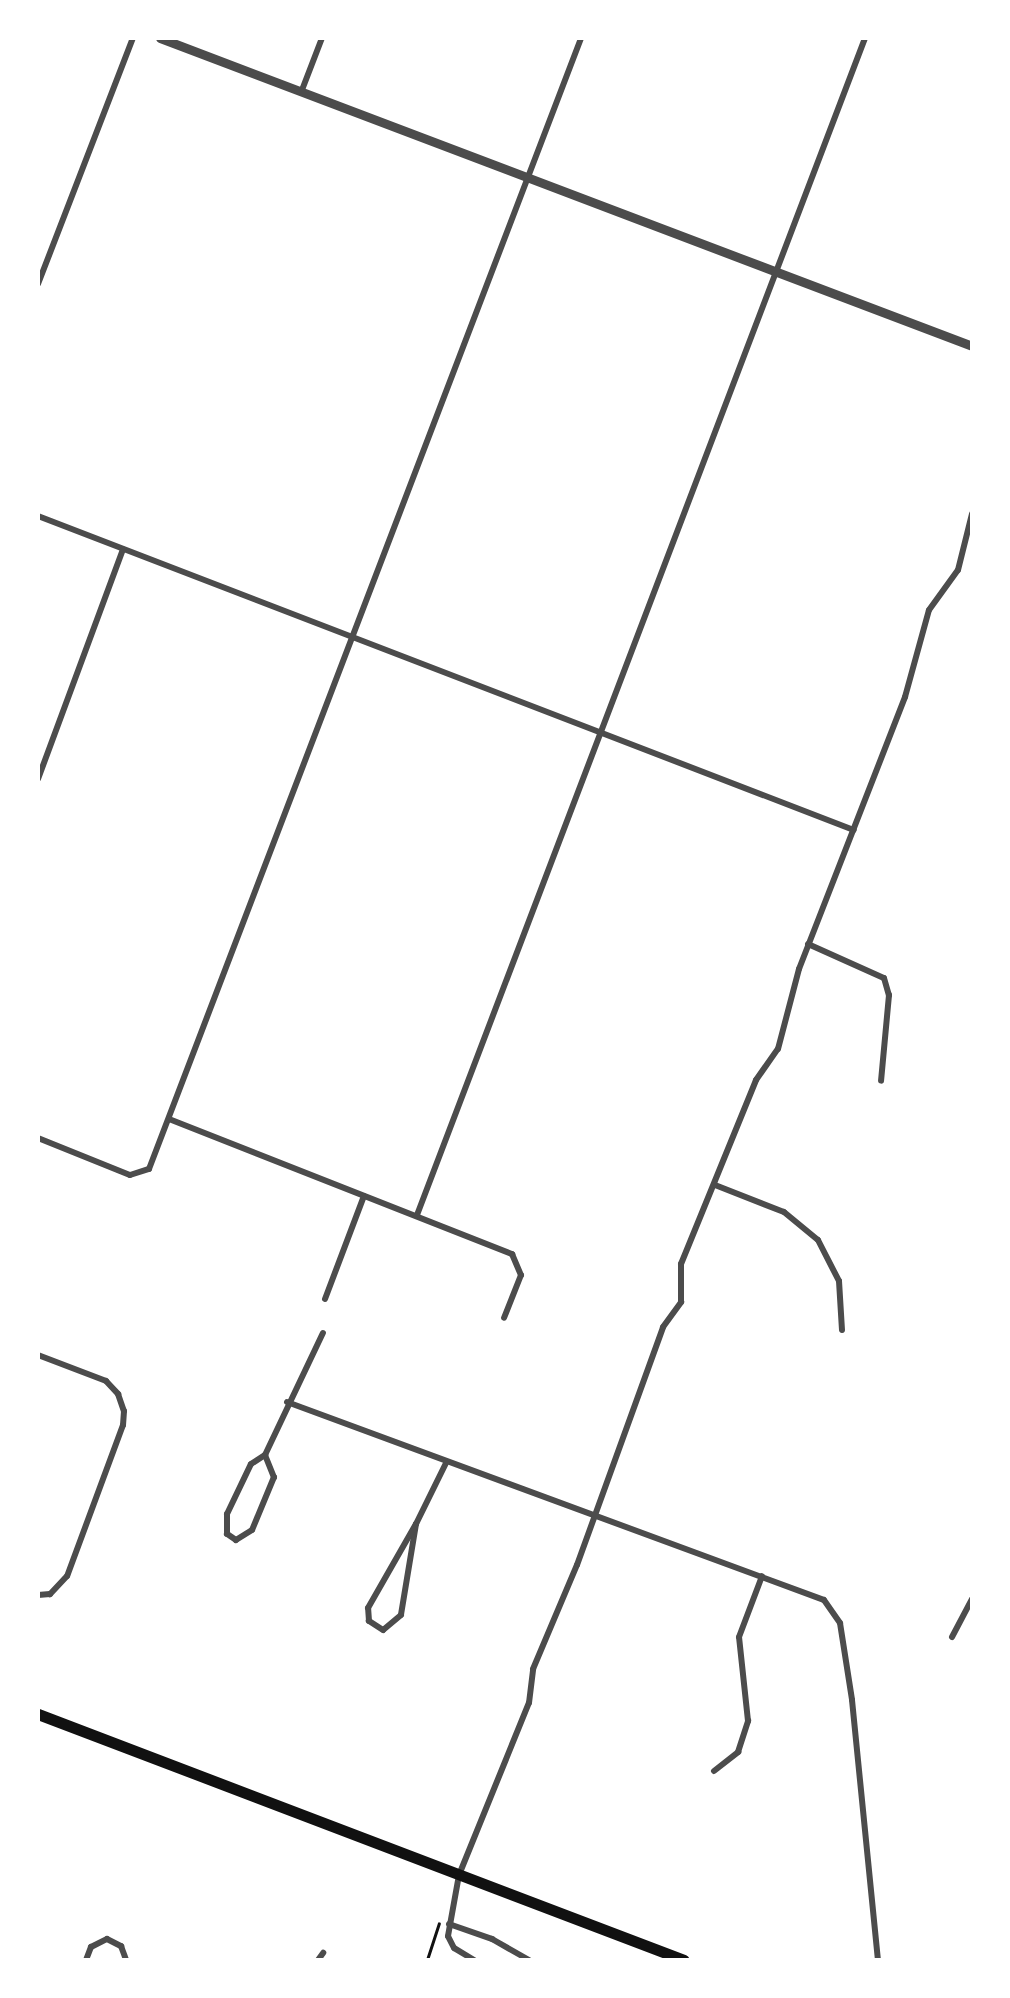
<!DOCTYPE html>
<html>
<head>
<meta charset="utf-8">
<style>
  body { margin:0 }
  #map { position:relative; width:1010px; height:1998px; overflow:hidden; background:#fff; font-family:Inter,sans-serif }
  div>[style] { position:absolute }
  [style*='--x'] { left:calc(var(--x)*1px); top:calc(var(--y)*1px); width:calc(var(--w)*1px); rotate:calc(var(--a)*1deg) }
  .path>* { height:2.5px; margin:-1.25px; padding:0 1.25px; transform-origin:1.25px; border-radius:1.25px; background:#111 }
  .minor>* { height:6px; margin:-3px; padding:0 3px; transform-origin:3px; border-radius:3px; background:#4c4c4c }
  .tertiary>* { height:9px; margin:-4.5px; padding:0 4.5px; transform-origin:4.5px; border-radius:4.5px; background:#4c4c4c }
  .primary>* { height:11px; margin:-5.5px; padding:0 5.5px; transform-origin:5.5px; border-radius:5.5px; background:#111 }
  span { translate:-50% -50%; white-space:nowrap; text-align:center; line-height:1.15; -webkit-text-stroke:8px #fff; paint-order:stroke }
  .frame { position:absolute; inset:0; border:40px solid #fff; pointer-events:none }
</style>
</head>
<body>
<div id="map">
  <div class="path">
    <i style="--x:427;--y:1960;--w:38;--a:-72"></i>
  </div>
  <div class="minor">
    <i style="--x:302;--y:90;--w:56;--a:-69"></i>
    <i style="--x:38;--y:284;--w:264;--a:-68.9"></i>
    <i style="--x:38;--y:516;--w:874;--a:21.05"></i>
    <i style="--x:38;--y:779;--w:245;--a:-69.7"></i>
    <i style="--x:808;--y:944;--w:83;--a:24.1"></i>
    <i style="--x:884;--y:978;--w:18;--a:74"></i>
    <i style="--x:889;--y:995;--w:86;--a:95.3"></i>
    <i style="--x:169;--y:1119;--w:369;--a:21.5"></i>
    <i style="--x:512;--y:1254;--w:23;--a:67"></i>
    <i style="--x:521;--y:1275;--w:46;--a:111.6"></i>
    <i style="--x:38;--y:1138;--w:99;--a:21.9"></i>
    <i style="--x:130;--y:1175;--w:20;--a:-18"></i>
    <i style="--x:149;--y:1169;--w:1211;--a:-69.09"></i>
    <i style="--x:715;--y:1185;--w:74;--a:21.4"></i>
    <i style="--x:784;--y:1212;--w:44;--a:39.5"></i>
    <i style="--x:818;--y:1240;--w:46;--a:62.9"></i>
    <i style="--x:839;--y:1281;--w:49;--a:86.5"></i>
    <i style="--x:417;--y:1215;--w:1259;--a:-69.16"></i>
    <i style="--x:325;--y:1299;--w:110;--a:-69.3"></i>
    <i style="--x:38;--y:1355;--w:73;--a:20.9"></i>
    <i style="--x:106;--y:1381;--w:18;--a:47"></i>
    <i style="--x:118;--y:1394;--w:18;--a:71"></i>
    <i style="--x:124;--y:1411;--w:14;--a:94"></i>
    <i style="--x:123;--y:1425;--w:161;--a:110.3"></i>
    <i style="--x:67;--y:1576;--w:25;--a:133"></i>
    <i style="--x:50;--y:1594;--w:12;--a:175"></i>
    <i style="--x:287;--y:1402;--w:572;--a:20.24"></i>
    <i style="--x:824;--y:1600;--w:28;--a:55"></i>
    <i style="--x:840;--y:1623;--w:78;--a:81.1"></i>
    <i style="--x:852;--y:1700;--w:261;--a:84.3"></i>
    <i style="--x:265;--y:1455;--w:24;--a:68"></i>
    <i style="--x:274;--y:1477;--w:57;--a:112.5"></i>
    <i style="--x:252;--y:1530;--w:19;--a:148"></i>
    <i style="--x:236;--y:1540;--w:11;--a:-146"></i>
    <i style="--x:227;--y:1534;--w:20;--a:-90"></i>
    <i style="--x:227;--y:1514;--w:55;--a:-64.4"></i>
    <i style="--x:251;--y:1464;--w:17;--a:-33"></i>
    <i style="--x:265;--y:1455;--w:135;--a:-64.6"></i>
    <i style="--x:416;--y:1524;--w:92;--a:99.4"></i>
    <i style="--x:401;--y:1615;--w:23;--a:140"></i>
    <i style="--x:383;--y:1630;--w:17;--a:-147"></i>
    <i style="--x:369;--y:1621;--w:13;--a:-94"></i>
    <i style="--x:368;--y:1608;--w:97;--a:-60.3"></i>
    <i style="--x:416;--y:1524;--w:68;--a:-63.8"></i>
    <i style="--x:952;--y:1637;--w:43;--a:-62.2"></i>
    <i style="--x:714;--y:1771;--w:31;--a:-38"></i>
    <i style="--x:738;--y:1752;--w:33;--a:-72"></i>
    <i style="--x:748;--y:1721;--w:84;--a:-96.1"></i>
    <i style="--x:739;--y:1637;--w:65;--a:-69.3"></i>
    <i style="--x:449;--y:1924;--w:46;--a:19.2"></i>
    <i style="--x:492;--y:1939;--w:43;--a:29.6"></i>
    <i style="--x:86;--y:1960;--w:14;--a:-69"></i>
    <i style="--x:91;--y:1947;--w:18;--a:-27"></i>
    <i style="--x:107;--y:1939;--w:16;--a:27"></i>
    <i style="--x:121;--y:1946;--w:15;--a:70"></i>
    <i style="--x:318;--y:1960;--w:9;--a:-54"></i>
    <i style="--x:474;--y:1960;--w:23;--a:-149"></i>
    <i style="--x:454;--y:1948;--w:13;--a:-117"></i>
    <i style="--x:448;--y:1936;--w:62;--a:-79.8"></i>
    <i style="--x:459;--y:1875;--w:186;--a:-67.9"></i>
    <i style="--x:529;--y:1703;--w:34;--a:-83"></i>
    <i style="--x:533;--y:1669;--w:113;--a:-67.1"></i>
    <i style="--x:577;--y:1565;--w:253;--a:-70.1"></i>
    <i style="--x:663;--y:1327;--w:31;--a:-54"></i>
    <i style="--x:681;--y:1302;--w:38;--a:-90"></i>
    <i style="--x:681;--y:1264;--w:199;--a:-67.8"></i>
    <i style="--x:756;--y:1080;--w:38;--a:-55"></i>
    <i style="--x:778;--y:1049;--w:83;--a:-75.3"></i>
    <i style="--x:799;--y:969;--w:292;--a:-68.7"></i>
    <i style="--x:905;--y:697;--w:90;--a:-74.6"></i>
    <i style="--x:929;--y:610;--w:49;--a:-54.1"></i>
    <i style="--x:958;--y:570;--w:58;--a:-76"></i>
  </div>
  <div class="tertiary">
    <i style="--x:160;--y:38;--w:868;--a:20.77"></i>
  </div>
  <div class="primary">
    <i style="--x:38;--y:1714;--w:691;--a:20.85"></i>
  </div>
  <div class="frame"></div>
</div>
</body>
</html>
